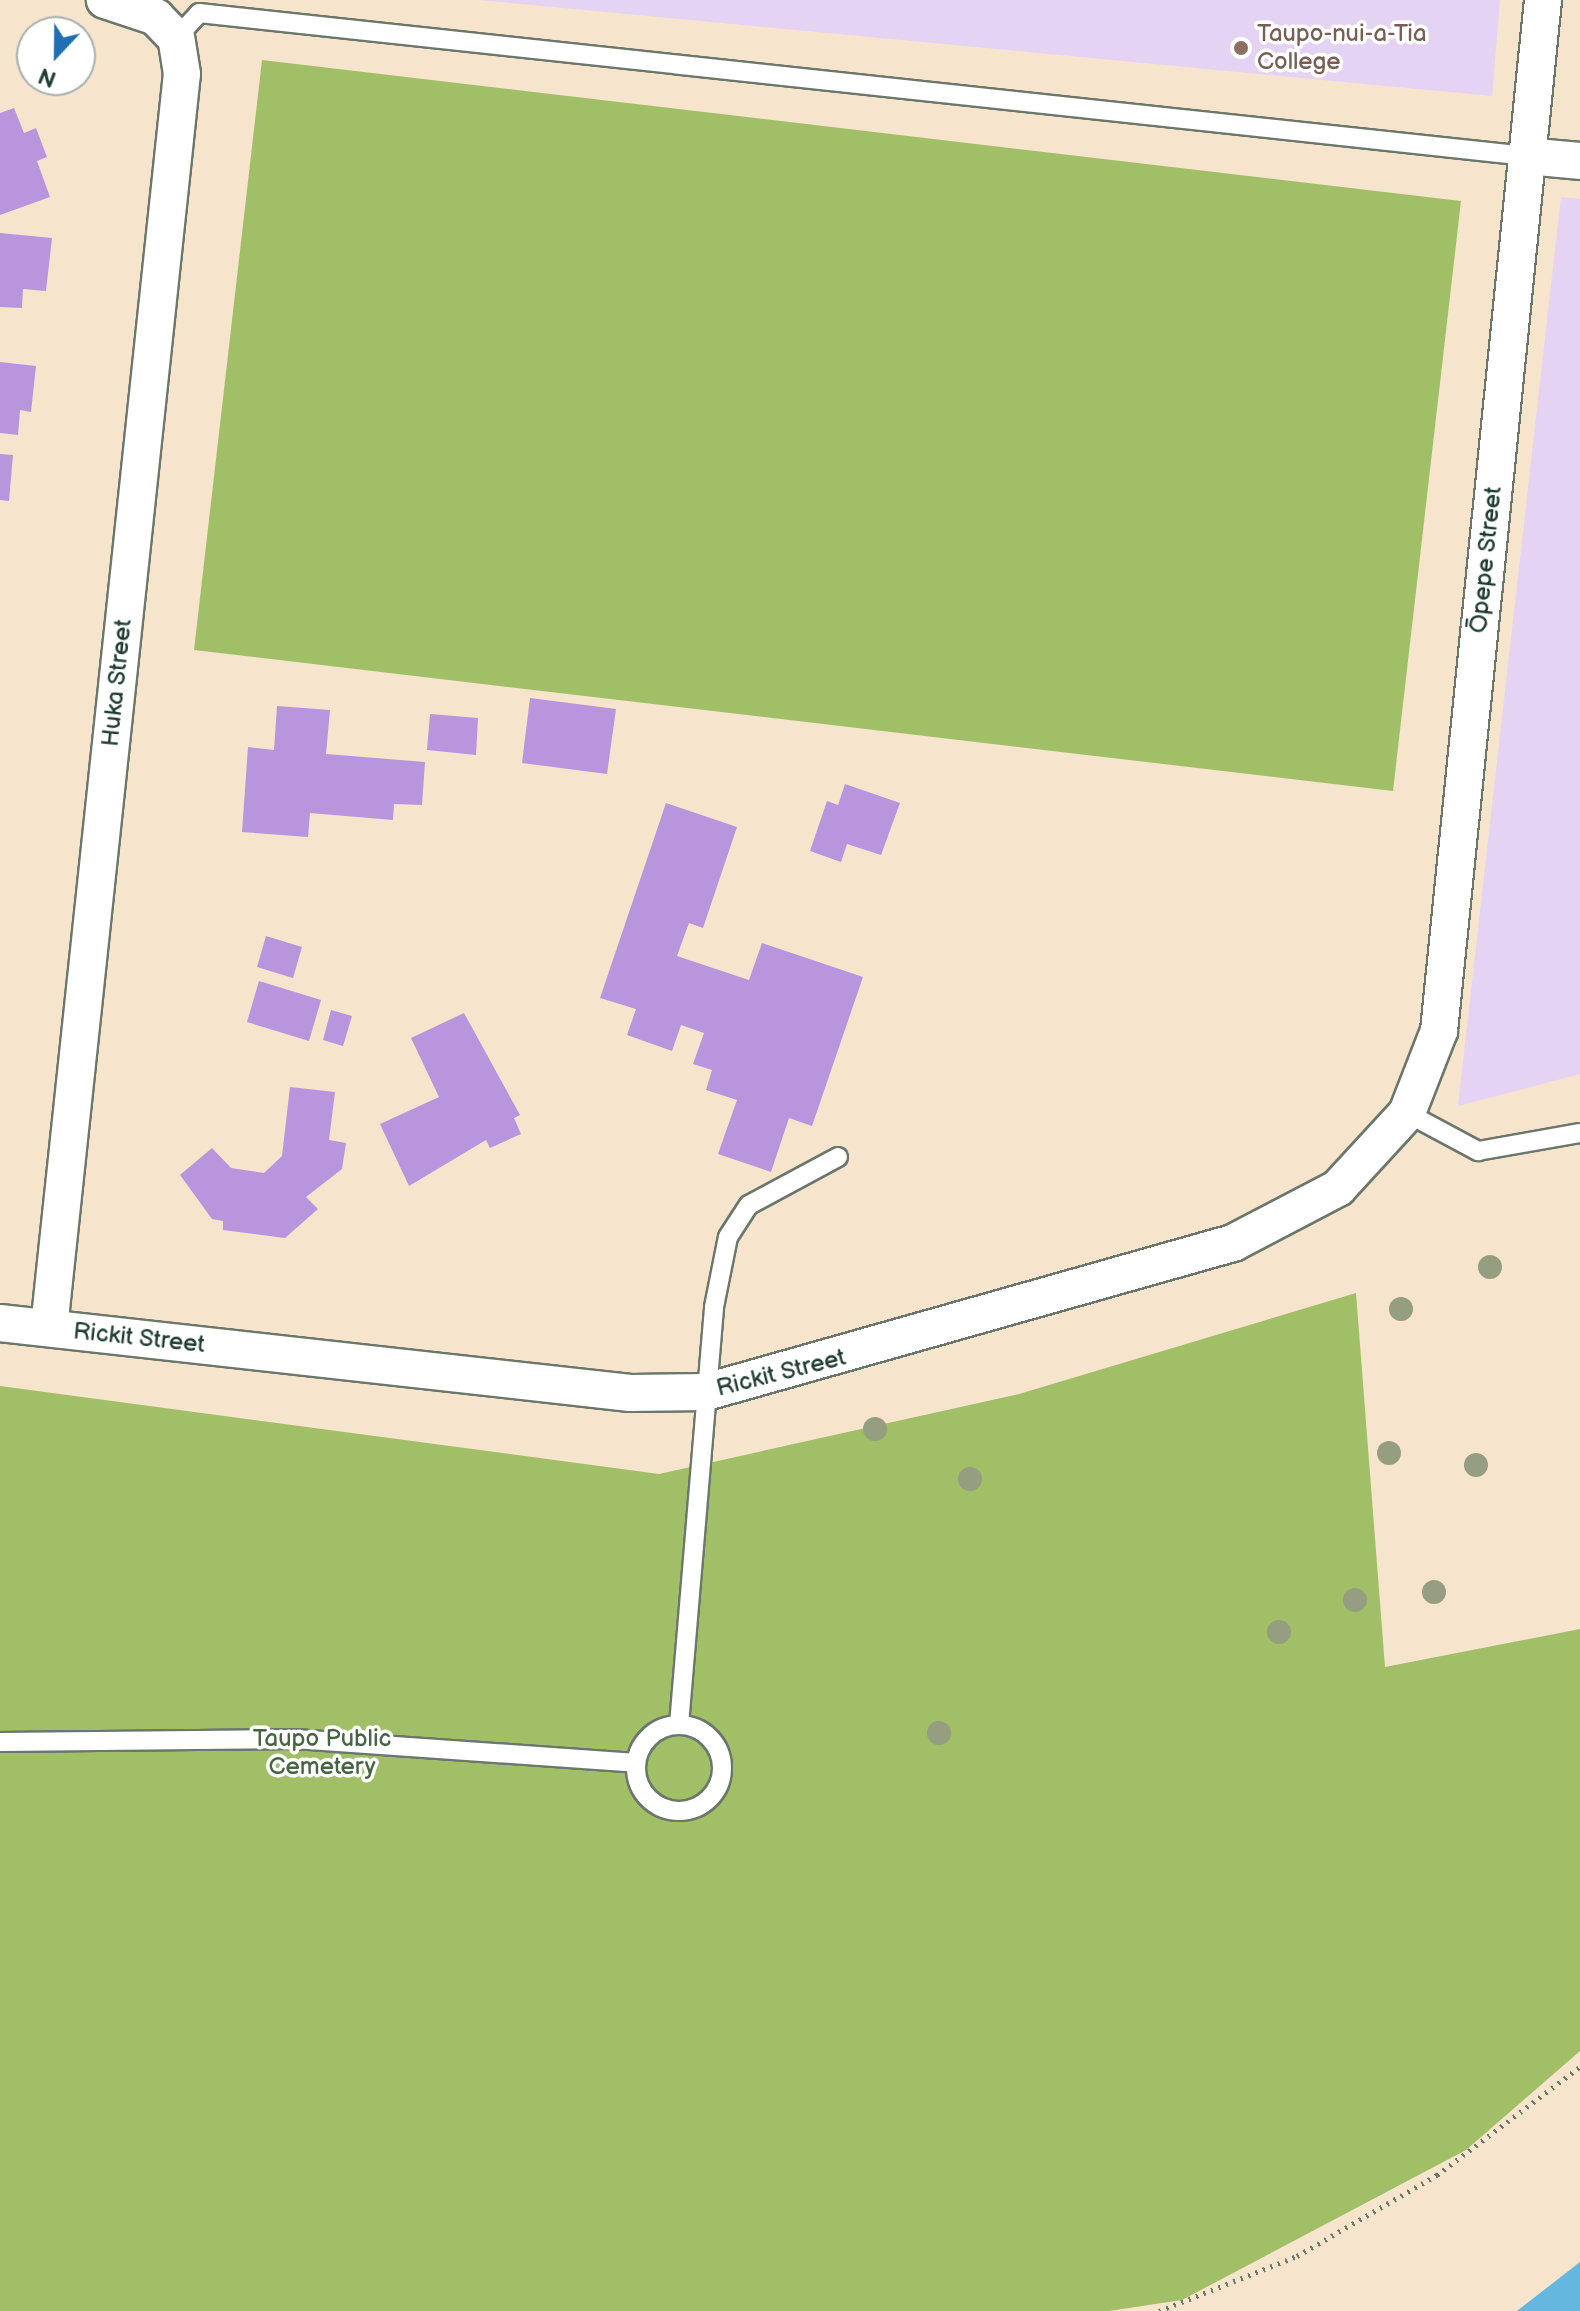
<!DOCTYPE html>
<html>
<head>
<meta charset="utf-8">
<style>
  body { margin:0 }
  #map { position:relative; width:1580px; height:2311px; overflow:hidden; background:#f6e4cd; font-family:"Balsamiq Sans",sans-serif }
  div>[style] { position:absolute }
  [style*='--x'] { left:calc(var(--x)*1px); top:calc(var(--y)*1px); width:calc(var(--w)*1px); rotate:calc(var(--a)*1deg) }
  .built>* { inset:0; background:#e4d3f2 }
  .green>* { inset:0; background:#a1bf66 }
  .water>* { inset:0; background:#64b8e0 }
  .building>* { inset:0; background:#b995dd }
  .path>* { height:5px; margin-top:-2.5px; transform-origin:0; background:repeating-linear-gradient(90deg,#6a776a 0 2px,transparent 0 8px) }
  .roads { filter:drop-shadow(2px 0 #6a776a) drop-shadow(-2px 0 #6a776a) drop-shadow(0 2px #6a776a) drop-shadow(0 -2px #6a776a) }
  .lane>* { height:18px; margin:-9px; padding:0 9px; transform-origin:9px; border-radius:9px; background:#fff }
  .lane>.ring { margin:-9px; padding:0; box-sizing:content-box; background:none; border:18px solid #fff; border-radius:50% }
  .street>* { height:36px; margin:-18px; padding:0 18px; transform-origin:18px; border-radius:18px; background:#fff }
  .trees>* { width:24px; height:24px; margin:-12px; border-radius:50%; background:#959e81 }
  .dots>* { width:22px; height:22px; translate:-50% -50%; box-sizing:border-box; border:4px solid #fff; border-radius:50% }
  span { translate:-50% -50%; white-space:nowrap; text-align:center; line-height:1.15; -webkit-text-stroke:7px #fff; paint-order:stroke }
  .education-label { font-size:24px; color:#785e54 }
  .left { translate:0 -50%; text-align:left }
  .street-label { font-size:24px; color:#1f3d34 }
  .park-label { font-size:24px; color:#466443 }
  .north { position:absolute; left:16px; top:16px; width:80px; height:80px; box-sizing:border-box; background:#fff; border:2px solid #a5b1ae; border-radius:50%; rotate:202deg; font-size:22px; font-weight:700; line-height:32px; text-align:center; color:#1f3d34 }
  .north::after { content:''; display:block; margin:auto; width:28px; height:36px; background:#1f6fb2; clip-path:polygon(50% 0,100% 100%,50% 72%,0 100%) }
</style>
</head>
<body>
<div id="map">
  <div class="built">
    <i style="clip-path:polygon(480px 0,1500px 0,1492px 96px)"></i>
    <i style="clip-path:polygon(1561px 197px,1580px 199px,1580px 1074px,1458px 1106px)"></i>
  </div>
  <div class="green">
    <i style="clip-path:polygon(262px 60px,1461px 201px,1393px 791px,194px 650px)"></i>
    <i style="clip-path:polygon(1356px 1293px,1385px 1667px,1580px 1629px,1580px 2051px,1466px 2150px,1182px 2300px,1109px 2311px,0 2311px,0 1386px,659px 1474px,1019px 1394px)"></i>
  </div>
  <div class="water">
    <i style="clip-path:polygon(1580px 2262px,1580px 2311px,1517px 2311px)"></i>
  </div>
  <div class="building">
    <i style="clip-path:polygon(14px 108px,24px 133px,36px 128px,47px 157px,37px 161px,50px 197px,0 215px,0 113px)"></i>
    <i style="clip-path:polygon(0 233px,52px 238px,46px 291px,23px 289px,22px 308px,0 307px)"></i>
    <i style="clip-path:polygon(0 362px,36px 366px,31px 412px,20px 410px,18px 435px,0 433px)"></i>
    <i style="clip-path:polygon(0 454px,13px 455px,9px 501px,0 500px)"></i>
    <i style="clip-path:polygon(530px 698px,616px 709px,607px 774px,522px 763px)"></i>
    <i style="clip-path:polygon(277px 706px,330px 710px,326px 754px,425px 762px,422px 805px,394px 804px,393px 820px,310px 813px,308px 837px,242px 832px,248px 747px,274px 750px)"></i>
    <i style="clip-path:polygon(430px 714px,478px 718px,476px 755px,427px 750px)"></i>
    <i style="clip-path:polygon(845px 784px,900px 803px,881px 855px,847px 844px,841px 862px,810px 851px,827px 801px,838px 805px)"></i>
    <i style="clip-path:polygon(666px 803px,737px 827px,703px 928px,689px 923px,677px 956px,749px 980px,762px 943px,863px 977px,812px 1126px,789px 1118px,771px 1172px,718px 1154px,737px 1100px,706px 1090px,712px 1070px,693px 1064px,704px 1033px,681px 1025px,672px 1051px,627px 1035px,636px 1009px,600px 998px)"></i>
    <i style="clip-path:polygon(266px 936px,302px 947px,293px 978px,257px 967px)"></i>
    <i style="clip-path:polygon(259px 981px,321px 1000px,309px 1041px,247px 1022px)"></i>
    <i style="clip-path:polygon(331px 1010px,352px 1016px,343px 1046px,323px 1040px)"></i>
    <i style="clip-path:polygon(464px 1013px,520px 1115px,514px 1118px,521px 1134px,490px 1148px,486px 1140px,409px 1186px,380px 1124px,439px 1097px,411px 1038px)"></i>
    <i style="clip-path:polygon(290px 1087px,335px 1092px,329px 1140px,346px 1143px,342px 1169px,306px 1197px,318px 1209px,285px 1238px,223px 1230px,223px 1221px,212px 1219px,180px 1175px,212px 1148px,231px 1168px,264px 1173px,282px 1156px)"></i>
  </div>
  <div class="path">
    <i style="--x:1159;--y:2311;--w:149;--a:-21.7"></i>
    <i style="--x:1297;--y:2256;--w:162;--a:-30.1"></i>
    <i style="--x:1437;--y:2175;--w:179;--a:-37.1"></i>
  </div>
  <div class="roads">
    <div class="lane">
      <i style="--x:176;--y:38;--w:34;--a:-47"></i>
      <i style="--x:199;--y:13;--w:1335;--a:6.15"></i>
      <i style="--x:1407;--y:1113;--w:81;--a:28.2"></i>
      <i style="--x:1478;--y:1151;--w:104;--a:-10"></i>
      <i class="ring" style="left:636px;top:1725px;width:68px;height:68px"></i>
      <i style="--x:679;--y:1725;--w:419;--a:-85.2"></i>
      <i style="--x:714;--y:1307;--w:71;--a:-78.7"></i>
      <i style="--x:728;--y:1237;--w:38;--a:-57"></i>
      <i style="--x:749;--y:1205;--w:101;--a:-28.3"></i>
      <i style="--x:0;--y:1742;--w:295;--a:-0.6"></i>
      <i style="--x:295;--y:1739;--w:342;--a:4"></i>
    </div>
    <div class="street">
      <i style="--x:1526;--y:156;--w:54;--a:5.3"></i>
      <i style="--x:0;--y:1323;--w:634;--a:6.34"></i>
      <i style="--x:630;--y:1393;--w:76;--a:-0.8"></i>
      <i style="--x:706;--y:1392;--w:548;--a:-15.79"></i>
      <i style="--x:1233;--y:1243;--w:119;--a:-27.6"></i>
      <i style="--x:1338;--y:1188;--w:102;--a:-47.4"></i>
      <i style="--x:1407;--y:1113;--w:88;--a:-68.7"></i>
      <i style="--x:1439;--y:1031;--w:1036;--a:-84.24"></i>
      <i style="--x:49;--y:1328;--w:1261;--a:-83.95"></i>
      <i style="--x:182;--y:74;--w:36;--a:-99"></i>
      <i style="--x:176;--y:38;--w:29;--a:-134"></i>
      <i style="--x:156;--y:17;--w:54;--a:-161.6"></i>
    </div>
  </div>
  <div class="trees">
    <i style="left:1490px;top:1267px"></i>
    <i style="left:1401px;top:1309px"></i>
    <i style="left:875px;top:1429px"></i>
    <i style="left:1389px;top:1453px"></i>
    <i style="left:1476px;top:1465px"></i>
    <i style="left:970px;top:1479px"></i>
    <i style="left:1434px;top:1592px"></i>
    <i style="left:1355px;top:1600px"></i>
    <i style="left:1279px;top:1632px"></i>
    <i style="left:939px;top:1733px"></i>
  </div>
  <div class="dots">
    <i style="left:1241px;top:48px;background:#8d6e63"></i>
  </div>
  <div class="education-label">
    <span class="left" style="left:1257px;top:48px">Taupo-nui-a-Tia<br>College</span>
  </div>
  <div class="street-label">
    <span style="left:1486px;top:560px;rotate:-84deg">Ōpepe Street</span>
    <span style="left:117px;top:683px;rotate:-84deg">Huka Street</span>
    <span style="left:139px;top:1338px;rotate:6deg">Rickit Street</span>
    <span style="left:781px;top:1373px;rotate:-14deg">Rickit Street</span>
  </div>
  <div class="park-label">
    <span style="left:322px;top:1753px">Taupo Public<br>Cemetery</span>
  </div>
  <div class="north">N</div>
</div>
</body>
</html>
